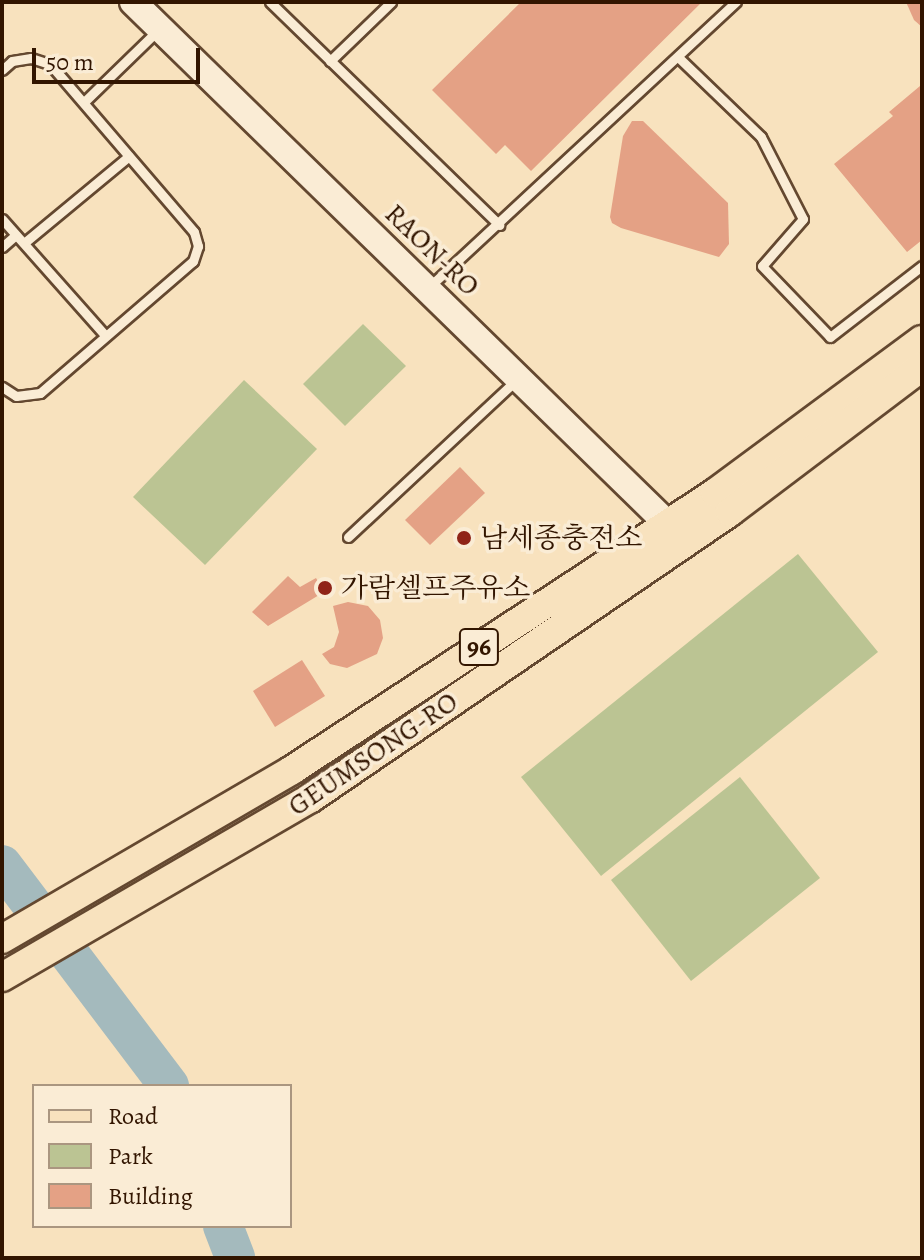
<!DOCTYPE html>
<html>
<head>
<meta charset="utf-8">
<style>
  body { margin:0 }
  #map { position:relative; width:924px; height:1260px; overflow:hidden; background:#f8e2be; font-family:Alegreya,"Noto Serif KR",serif }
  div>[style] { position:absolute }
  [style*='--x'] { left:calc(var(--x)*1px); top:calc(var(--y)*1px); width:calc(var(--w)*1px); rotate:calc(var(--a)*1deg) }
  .green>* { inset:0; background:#bbc493 }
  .river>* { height:40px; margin:-20px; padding:0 20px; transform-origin:20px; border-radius:20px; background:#a4babd }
  .building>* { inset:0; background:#e4a185 }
  .roads { filter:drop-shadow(2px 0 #644830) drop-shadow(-2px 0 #644830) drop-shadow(0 2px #644830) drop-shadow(0 -2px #644830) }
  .lane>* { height:9px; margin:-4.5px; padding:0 4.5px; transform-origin:4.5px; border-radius:4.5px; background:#faecd5 }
  .secondary>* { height:26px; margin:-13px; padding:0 13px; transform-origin:13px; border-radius:13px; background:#faecd5 }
  .primary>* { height:28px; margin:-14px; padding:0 14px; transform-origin:14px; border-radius:14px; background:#f8e2be }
  .dots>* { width:22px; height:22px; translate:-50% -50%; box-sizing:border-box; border:4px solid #faecd5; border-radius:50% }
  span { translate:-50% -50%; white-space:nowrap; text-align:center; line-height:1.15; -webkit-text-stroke:7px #faecd5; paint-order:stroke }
  .shield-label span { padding:2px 6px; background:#faecd5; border:2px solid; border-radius:6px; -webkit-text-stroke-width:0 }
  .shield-label { font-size:26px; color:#321500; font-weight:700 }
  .street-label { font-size:28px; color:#321500 }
  .poi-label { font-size:28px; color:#321500 }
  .left { translate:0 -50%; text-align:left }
  .frame { position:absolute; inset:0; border:4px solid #321500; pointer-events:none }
  .legend { position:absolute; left:32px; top:1084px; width:260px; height:144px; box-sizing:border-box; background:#faecd5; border:2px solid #aa9680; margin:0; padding:10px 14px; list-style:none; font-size:24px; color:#321500 }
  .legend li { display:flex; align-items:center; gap:16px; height:40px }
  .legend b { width:40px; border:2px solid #aa9680 }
  .scale { position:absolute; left:32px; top:48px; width:168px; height:36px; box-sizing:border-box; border:4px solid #321500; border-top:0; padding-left:10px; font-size:24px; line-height:28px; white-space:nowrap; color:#321500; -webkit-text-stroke:6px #faecd5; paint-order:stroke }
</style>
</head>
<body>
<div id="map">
  <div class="green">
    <i style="clip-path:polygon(363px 324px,406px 366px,345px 426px,303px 384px)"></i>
    <i style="clip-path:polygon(244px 380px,317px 449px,205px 565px,133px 497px)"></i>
    <i style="clip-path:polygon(798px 554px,878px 652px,601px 876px,521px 777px)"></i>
    <i style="clip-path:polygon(740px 777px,820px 878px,691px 981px,611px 880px)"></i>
  </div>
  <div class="river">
    <i style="--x:2;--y:865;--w:277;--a:52.9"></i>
    <i style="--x:223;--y:1226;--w:34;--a:69"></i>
  </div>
  <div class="building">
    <i style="clip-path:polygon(521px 2px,702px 2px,531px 171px,505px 145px,496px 154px,432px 90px)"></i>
    <i style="clip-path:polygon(906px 2px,922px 2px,922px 27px,914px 20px)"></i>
    <i style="clip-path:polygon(920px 86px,922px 240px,907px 252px,834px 164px,893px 116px,889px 112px)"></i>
    <i style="clip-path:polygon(632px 121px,643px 121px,728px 203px,729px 244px,719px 257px,621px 228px,612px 223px,610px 217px,623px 136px)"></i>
    <i style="clip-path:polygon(460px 467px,485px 493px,430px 545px,405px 520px)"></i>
    <i style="clip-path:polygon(288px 576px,300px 587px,316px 578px,324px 592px,268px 626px,252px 612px)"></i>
    <i style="clip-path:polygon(348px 602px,368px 606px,380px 620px,383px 638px,377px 654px,347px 668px,330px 664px,322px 654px,334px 647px,339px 632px,333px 606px)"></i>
    <i style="clip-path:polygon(302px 660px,325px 696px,275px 727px,253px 691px)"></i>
  </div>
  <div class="roads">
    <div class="lane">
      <i style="--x:270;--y:2;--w:320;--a:44.2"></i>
      <i style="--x:678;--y:57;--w:115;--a:43.9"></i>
      <i style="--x:761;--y:137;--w:92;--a:62.9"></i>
      <i style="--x:803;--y:219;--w:62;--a:131.1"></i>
      <i style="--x:762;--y:266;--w:98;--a:46.2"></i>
      <i style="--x:830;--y:337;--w:116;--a:-37.7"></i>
      <i style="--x:330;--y:61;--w:85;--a:-44"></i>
      <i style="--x:2;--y:70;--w:13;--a:-42"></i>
      <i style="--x:12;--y:61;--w:19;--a:-9"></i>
      <i style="--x:31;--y:58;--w:20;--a:18"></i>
      <i style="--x:50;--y:64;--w:221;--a:49.4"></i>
      <i style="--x:194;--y:232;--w:15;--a:74"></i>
      <i style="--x:198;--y:246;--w:16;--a:108"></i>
      <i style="--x:193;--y:261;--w:202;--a:139.2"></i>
      <i style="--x:40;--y:393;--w:24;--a:173"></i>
      <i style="--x:16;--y:396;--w:17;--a:-147"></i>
      <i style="--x:84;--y:102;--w:103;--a:-44.2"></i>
      <i style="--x:2;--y:219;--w:155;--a:48.4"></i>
      <i style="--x:24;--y:243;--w:136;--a:-39.6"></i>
      <i style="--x:2;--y:247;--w:18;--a:-41"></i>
      <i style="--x:429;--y:287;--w:419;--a:-42.9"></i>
      <i style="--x:348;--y:537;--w:229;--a:-43"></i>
    </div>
    <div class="secondary">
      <i style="--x:133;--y:2;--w:766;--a:44.31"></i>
    </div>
    <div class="primary">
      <i style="--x:2;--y:939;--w:336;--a:-30.2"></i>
      <i style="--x:292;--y:770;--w:506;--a:-33.22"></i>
      <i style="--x:715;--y:493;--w:257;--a:-36.5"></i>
      <i style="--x:2;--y:977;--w:357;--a:-30.1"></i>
      <i style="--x:311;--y:798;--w:507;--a:-34.32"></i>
      <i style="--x:730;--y:512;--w:241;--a:-37.1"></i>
    </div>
  </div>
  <div class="dots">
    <i style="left:464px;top:538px;background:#8f2418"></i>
    <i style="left:325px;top:588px;background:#8f2418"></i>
  </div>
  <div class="shield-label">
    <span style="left:479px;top:647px">96</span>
  </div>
  <div class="street-label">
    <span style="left:432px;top:250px;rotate:44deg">RAON-RO</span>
    <span style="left:373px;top:754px;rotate:-34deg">GEUMSONG-RO</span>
  </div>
  <div class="poi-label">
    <span class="left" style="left:480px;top:538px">남세종충전소</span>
    <span class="left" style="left:341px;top:588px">가람셀프주유소</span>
  </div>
  <div class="frame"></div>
  <ul class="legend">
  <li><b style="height:10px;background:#f8e2be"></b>Road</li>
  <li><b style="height:22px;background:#bbc493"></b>Park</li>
  <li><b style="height:22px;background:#e4a185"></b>Building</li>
  </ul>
  <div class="scale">50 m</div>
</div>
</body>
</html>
